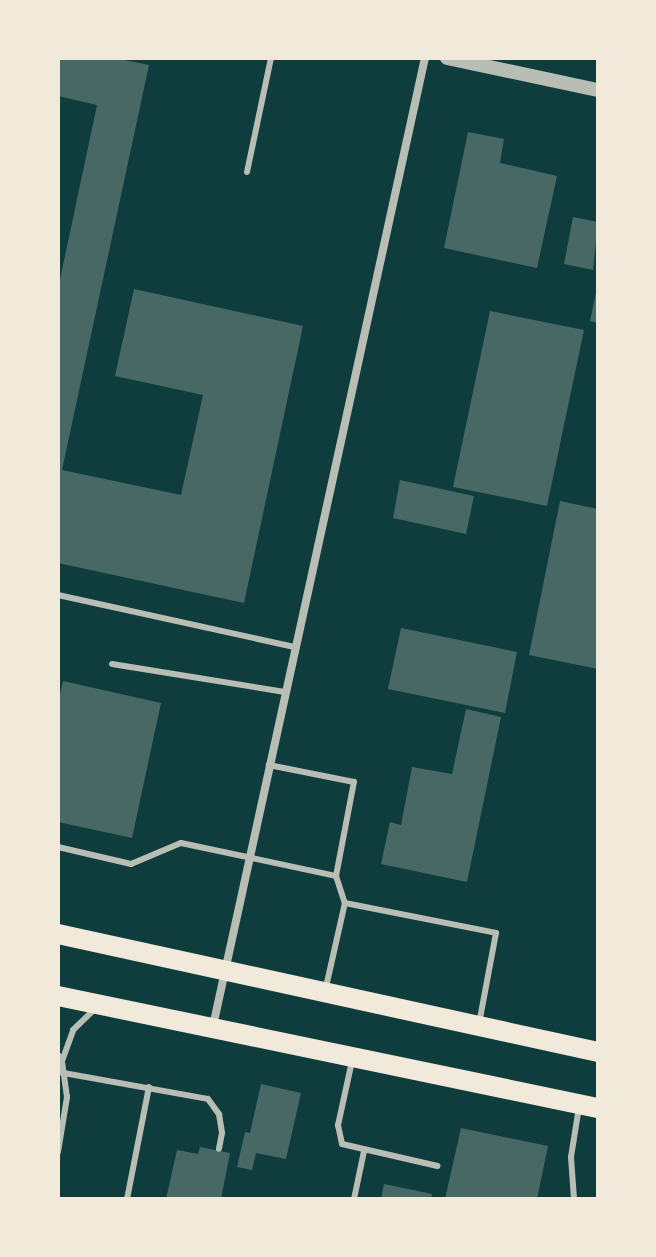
<!DOCTYPE html>
<html>
<head>
<meta charset="utf-8">
<style>
  body { margin:0 }
  #map { position:relative; width:656px; height:1257px; overflow:hidden; background:#0f3d3e; font-family:Arial,sans-serif }
  div>[style] { position:absolute }
  [style*='--x'] { left:calc(var(--x)*1px); top:calc(var(--y)*1px); width:calc(var(--w)*1px); rotate:calc(var(--a)*1deg) }
  .building>* { inset:0; background:#486865 }
  .service>* { height:6px; margin:-3px; padding:0 3px; transform-origin:3px; border-radius:3px; background:#b8beb3 }
  .minor>* { height:8px; margin:-4px; padding:0 4px; transform-origin:4px; border-radius:4px; background:#b8beb3 }
  .tertiary>* { height:14px; margin:-7px; padding:0 7px; transform-origin:7px; border-radius:7px; background:#b8beb3 }
  .primary>* { height:20px; margin:-10px; padding:0 10px; transform-origin:10px; border-radius:10px; background:#f1e9da }
  span { translate:-50% -50%; white-space:nowrap; text-align:center; line-height:1.15; -webkit-text-stroke:6px #f1e9da; paint-order:stroke }
  .frame { position:absolute; inset:0; border:60px solid #f1e9da; pointer-events:none }
</style>
</head>
<body>
<div id="map">
  <div class="building">
    <i style="clip-path:polygon(58px 58px,115px 58px,149px 65px,62px 470px,181px 495px,203px 395px,115px 376px,134px 289px,303px 326px,244px 603px,58px 563px,58px 289px,97px 105px,58px 96px)"></i>
    <i style="clip-path:polygon(468px 132px,504px 139px,500px 163px,557px 176px,537px 268px,444px 248px)"></i>
    <i style="clip-path:polygon(573px 217px,598px 222px,593px 270px,564px 264px)"></i>
    <i style="clip-path:polygon(597px 288px,598px 288px,598px 323px,590px 321px)"></i>
    <i style="clip-path:polygon(490px 311px,584px 330px,547px 506px,453px 487px)"></i>
    <i style="clip-path:polygon(400px 480px,474px 496px,466px 534px,393px 518px)"></i>
    <i style="clip-path:polygon(560px 501px,598px 509px,598px 669px,529px 655px)"></i>
    <i style="clip-path:polygon(401px 628px,517px 652px,505px 713px,388px 689px)"></i>
    <i style="clip-path:polygon(63px 681px,161px 703px,132px 838px,58px 822px,58px 704px)"></i>
    <i style="clip-path:polygon(466px 709px,501px 717px,467px 882px,381px 864px,390px 822px,401px 825px,412px 767px,452px 774px)"></i>
    <i style="clip-path:polygon(261px 1084px,301px 1093px,286px 1159px,256px 1153px,252px 1170px,237px 1167px,245px 1132px,250px 1133px)"></i>
    <i style="clip-path:polygon(461px 1128px,548px 1146px,537px 1199px,445px 1199px)"></i>
    <i style="clip-path:polygon(200px 1147px,230px 1153px,221px 1199px,166px 1199px,177px 1150px,198px 1154px)"></i>
    <i style="clip-path:polygon(384px 1184px,432px 1194px,431px 1199px,381px 1199px)"></i>
  </div>
  <div class="service">
    <i style="--x:247;--y:172;--w:116;--a:-78.1"></i>
    <i style="--x:58;--y:595;--w:242;--a:12.4"></i>
    <i style="--x:112;--y:664;--w:175;--a:9.2"></i>
    <i style="--x:58;--y:847;--w:75;--a:13.1"></i>
    <i style="--x:131;--y:864;--w:54;--a:-22.8"></i>
    <i style="--x:181;--y:843;--w:158;--a:12"></i>
    <i style="--x:336;--y:876;--w:96;--a:-79.2"></i>
    <i style="--x:354;--y:782;--w:87;--a:-168.7"></i>
    <i style="--x:336;--y:876;--w:28;--a:72"></i>
    <i style="--x:326;--y:987;--w:86;--a:-77.3"></i>
    <i style="--x:345;--y:903;--w:154;--a:11.2"></i>
    <i style="--x:496;--y:933;--w:93;--a:100.6"></i>
    <i style="--x:58;--y:1055;--w:7;--a:56"></i>
    <i style="--x:62;--y:1061;--w:33;--a:-70"></i>
    <i style="--x:73;--y:1030;--w:32;--a:-44"></i>
    <i style="--x:352;--y:1061;--w:66;--a:102.3"></i>
    <i style="--x:338;--y:1125;--w:19;--a:78"></i>
    <i style="--x:342;--y:1144;--w:98;--a:13"></i>
    <i style="--x:58;--y:1072;--w:152;--a:10.2"></i>
    <i style="--x:208;--y:1099;--w:19;--a:54"></i>
    <i style="--x:219;--y:1114;--w:19;--a:81"></i>
    <i style="--x:222;--y:1133;--w:16;--a:101"></i>
    <i style="--x:58;--y:1152;--w:56;--a:-80.7"></i>
    <i style="--x:67;--y:1097;--w:36;--a:-98"></i>
    <i style="--x:127;--y:1199;--w:114;--a:-78.9"></i>
    <i style="--x:354;--y:1199;--w:49;--a:-78.2"></i>
    <i style="--x:574;--y:1199;--w:42;--a:-94.1"></i>
    <i style="--x:571;--y:1157;--w:51;--a:-80.9"></i>
  </div>
  <div class="minor">
    <i style="--x:213;--y:1026;--w:991;--a:-77.65"></i>
  </div>
  <div class="tertiary">
    <i style="--x:447;--y:58;--w:154;--a:12"></i>
  </div>
  <div class="primary">
    <i style="--x:58;--y:934;--w:553;--a:12.33"></i>
    <i style="--x:58;--y:996;--w:551;--a:11.72"></i>
  </div>
  <div class="frame"></div>
</div>
</body>
</html>
